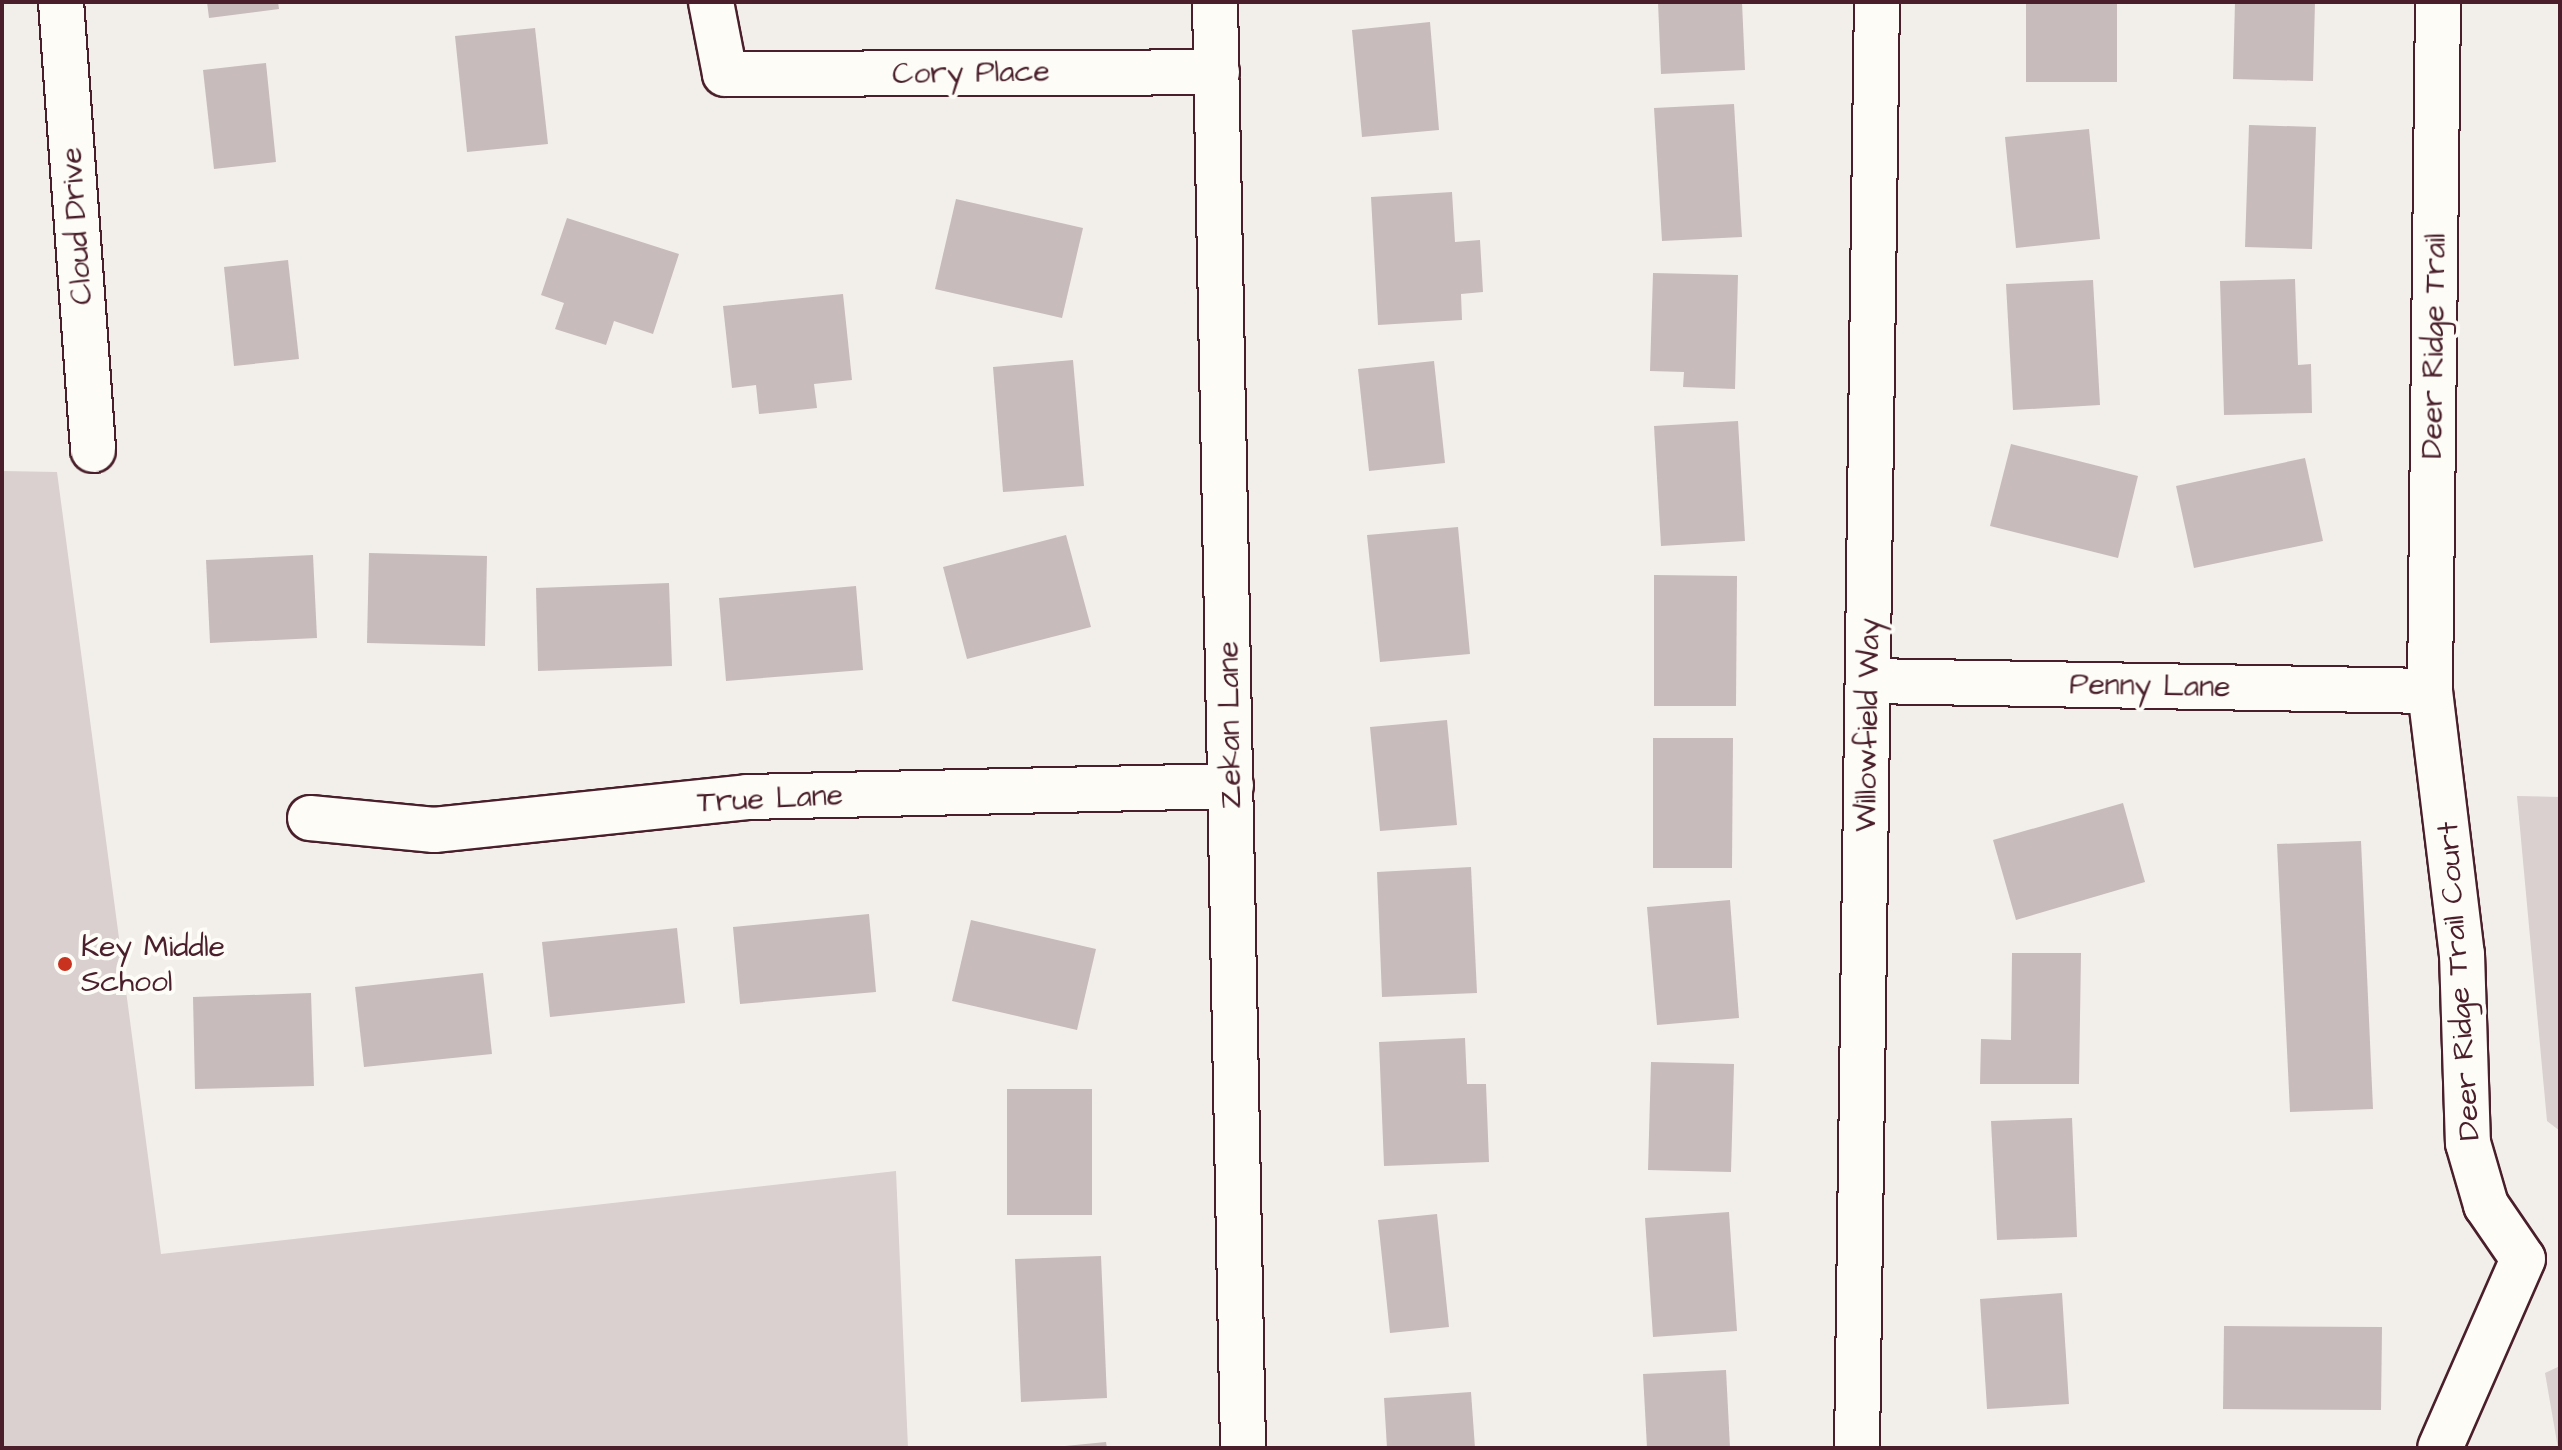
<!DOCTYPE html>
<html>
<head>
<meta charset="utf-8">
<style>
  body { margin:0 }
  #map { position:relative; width:2562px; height:1450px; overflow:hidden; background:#f2efeb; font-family:"Architects Daughter",sans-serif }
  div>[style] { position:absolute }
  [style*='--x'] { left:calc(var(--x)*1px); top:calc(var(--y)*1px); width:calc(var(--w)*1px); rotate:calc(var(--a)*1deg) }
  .green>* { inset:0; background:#d9d0cf }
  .building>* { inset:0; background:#c8bbbb }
  .roads { filter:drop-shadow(2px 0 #4a1f2b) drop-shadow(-2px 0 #4a1f2b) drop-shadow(0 2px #4a1f2b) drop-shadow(0 -2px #4a1f2b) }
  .minor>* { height:44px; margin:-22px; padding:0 22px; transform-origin:22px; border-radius:22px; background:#fdfcf7 }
  .dots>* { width:22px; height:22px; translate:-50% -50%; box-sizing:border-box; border:4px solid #fdfcf7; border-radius:50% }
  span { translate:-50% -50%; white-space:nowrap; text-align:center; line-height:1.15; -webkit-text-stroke:8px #fdfcf7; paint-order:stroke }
  .street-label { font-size:30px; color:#4a1f2b }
  .poi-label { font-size:30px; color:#4a1f2b }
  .left { translate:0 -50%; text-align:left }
  .frame { position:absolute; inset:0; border:4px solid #4a1f2b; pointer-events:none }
</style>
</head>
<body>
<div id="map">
  <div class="green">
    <i style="clip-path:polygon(2px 471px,57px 472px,161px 1254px,896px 1171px,908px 1448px,2px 1448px)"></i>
    <i style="clip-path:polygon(2517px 796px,2560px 797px,2560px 1131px,2547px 1121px)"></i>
    <i style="clip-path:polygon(2560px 1366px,2560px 1448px,2558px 1448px,2545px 1373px)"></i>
  </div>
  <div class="building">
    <i style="clip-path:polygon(207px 2px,278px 2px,279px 9px,209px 18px)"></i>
    <i style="clip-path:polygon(1658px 2px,1742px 2px,1745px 70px,1661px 74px)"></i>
    <i style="clip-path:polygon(2026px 2px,2117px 2px,2117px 82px,2026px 82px)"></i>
    <i style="clip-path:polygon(2235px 2px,2315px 2px,2313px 81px,2233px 79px)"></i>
    <i style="clip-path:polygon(1430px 22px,1439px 130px,1362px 137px,1352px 30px)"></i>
    <i style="clip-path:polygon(535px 28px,548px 144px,467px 152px,455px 36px)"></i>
    <i style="clip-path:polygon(266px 63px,276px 162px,214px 169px,203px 70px)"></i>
    <i style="clip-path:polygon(1734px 104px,1742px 237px,1662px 241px,1654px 108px)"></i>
    <i style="clip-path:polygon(2249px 125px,2316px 127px,2312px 249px,2245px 247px)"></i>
    <i style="clip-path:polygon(2089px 129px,2100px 239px,2016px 248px,2005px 137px)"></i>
    <i style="clip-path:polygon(1452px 192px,1455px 242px,1480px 240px,1483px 292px,1461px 294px,1462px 320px,1378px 325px,1371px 197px)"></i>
    <i style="clip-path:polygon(956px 199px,1083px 228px,1062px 318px,935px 289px)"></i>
    <i style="clip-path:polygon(567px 218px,679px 254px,653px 334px,614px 321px,606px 345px,555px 329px,564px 303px,541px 295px)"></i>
    <i style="clip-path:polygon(288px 260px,299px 359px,234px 366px,224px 267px)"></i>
    <i style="clip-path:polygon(1653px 273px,1738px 275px,1735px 389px,1683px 387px,1684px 372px,1650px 371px)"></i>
    <i style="clip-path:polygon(2295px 279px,2298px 365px,2311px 364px,2312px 413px,2224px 415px,2220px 281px)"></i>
    <i style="clip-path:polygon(2093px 280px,2100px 405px,2013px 410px,2006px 284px)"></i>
    <i style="clip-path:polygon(843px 294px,852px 380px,814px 384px,817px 408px,759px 414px,756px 385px,732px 388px,723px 306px)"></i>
    <i style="clip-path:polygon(1073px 360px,1084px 486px,1003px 492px,993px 367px)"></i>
    <i style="clip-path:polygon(1434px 361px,1445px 463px,1369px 471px,1358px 369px)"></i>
    <i style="clip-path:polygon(1738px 421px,1745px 541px,1661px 546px,1654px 426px)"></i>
    <i style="clip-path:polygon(2011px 444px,2138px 476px,2118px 558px,1990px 526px)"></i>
    <i style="clip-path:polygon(2305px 458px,2323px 541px,2194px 568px,2176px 486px)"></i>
    <i style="clip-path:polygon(1458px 527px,1470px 654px,1380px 662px,1367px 535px)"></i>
    <i style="clip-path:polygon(1066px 535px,1091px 627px,967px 659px,943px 567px)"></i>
    <i style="clip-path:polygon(369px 553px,487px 556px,485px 646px,367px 643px)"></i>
    <i style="clip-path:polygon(313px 555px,317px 638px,210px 643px,206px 560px)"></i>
    <i style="clip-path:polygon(1654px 575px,1737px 576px,1736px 706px,1654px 706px)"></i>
    <i style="clip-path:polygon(669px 583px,672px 666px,538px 671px,536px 588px)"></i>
    <i style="clip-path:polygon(856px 586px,863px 670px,726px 681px,719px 598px)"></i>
    <i style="clip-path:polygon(1447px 720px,1457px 825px,1380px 831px,1370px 727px)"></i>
    <i style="clip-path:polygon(1653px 738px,1733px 738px,1732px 868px,1653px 868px)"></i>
    <i style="clip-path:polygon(2123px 803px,2145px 882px,2016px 920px,1993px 840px)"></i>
    <i style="clip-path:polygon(2361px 841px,2373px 1109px,2290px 1112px,2277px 844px)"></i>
    <i style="clip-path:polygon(1471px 867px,1477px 993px,1382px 997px,1377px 872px)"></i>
    <i style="clip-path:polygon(1730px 900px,1739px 1018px,1657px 1025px,1647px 907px)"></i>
    <i style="clip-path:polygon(869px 914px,876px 992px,740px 1004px,733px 927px)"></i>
    <i style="clip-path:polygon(971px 920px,1096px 949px,1077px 1030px,952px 1001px)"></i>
    <i style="clip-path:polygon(677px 928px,685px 1003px,550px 1017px,542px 942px)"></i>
    <i style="clip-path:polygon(2012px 953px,2081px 953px,2079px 1084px,1980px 1084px,1981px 1039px,2011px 1040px)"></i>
    <i style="clip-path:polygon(483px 973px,492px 1054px,364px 1067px,355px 987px)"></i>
    <i style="clip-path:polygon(311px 993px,314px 1086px,195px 1089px,193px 997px)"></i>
    <i style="clip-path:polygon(1465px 1038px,1467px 1084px,1486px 1084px,1489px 1162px,1384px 1166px,1379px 1042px)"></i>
    <i style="clip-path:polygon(1651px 1062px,1734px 1064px,1731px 1172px,1648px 1170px)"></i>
    <i style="clip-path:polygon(1007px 1089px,1092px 1089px,1092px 1215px,1007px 1215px)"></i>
    <i style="clip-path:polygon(2072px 1118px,2077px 1237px,1997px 1240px,1991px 1121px)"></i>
    <i style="clip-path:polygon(1729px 1212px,1737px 1331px,1653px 1337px,1645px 1218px)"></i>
    <i style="clip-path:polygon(1437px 1214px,1449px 1327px,1390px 1333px,1378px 1220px)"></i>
    <i style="clip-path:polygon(1101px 1256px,1107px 1398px,1021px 1402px,1015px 1259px)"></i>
    <i style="clip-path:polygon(2062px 1293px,2069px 1404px,1987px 1409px,1980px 1299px)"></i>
    <i style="clip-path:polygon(2224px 1326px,2382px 1327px,2381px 1410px,2223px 1409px)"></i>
    <i style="clip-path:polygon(1726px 1370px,1730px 1448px,1647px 1448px,1643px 1374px)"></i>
    <i style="clip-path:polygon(1471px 1392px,1475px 1448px,1387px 1448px,1384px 1398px)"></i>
    <i style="clip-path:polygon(1106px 1442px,1107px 1448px,1065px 1448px,1065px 1446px)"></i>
  </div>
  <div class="roads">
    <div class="minor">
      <i style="--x:61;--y:2;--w:449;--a:85.9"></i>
      <i style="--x:711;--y:2;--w:73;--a:79"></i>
      <i style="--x:725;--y:74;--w:492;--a:-0.2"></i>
      <i style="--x:1215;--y:2;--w:1446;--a:88.89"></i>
      <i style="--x:2438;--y:2;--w:689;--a:90.67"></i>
      <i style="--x:2430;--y:691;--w:265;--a:83.1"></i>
      <i style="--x:2462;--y:954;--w:189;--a:88.2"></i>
      <i style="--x:2468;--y:1143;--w:65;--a:73.8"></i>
      <i style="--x:2486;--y:1205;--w:65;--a:55.6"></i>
      <i style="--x:2523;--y:1259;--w:206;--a:113.7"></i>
      <i style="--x:1869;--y:681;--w:561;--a:1.02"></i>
      <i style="--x:310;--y:818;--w:125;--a:5.5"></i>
      <i style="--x:434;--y:830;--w:315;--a:-6"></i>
      <i style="--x:747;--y:797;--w:484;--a:-1.3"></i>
      <i style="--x:1857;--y:1448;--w:1446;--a:-89.21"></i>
    </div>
  </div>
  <div class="dots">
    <i style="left:65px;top:964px;background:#c8321e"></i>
  </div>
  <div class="street-label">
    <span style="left:971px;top:73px;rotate:-1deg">Cory Place</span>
    <span style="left:77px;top:226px;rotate:-94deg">Cloud Drive</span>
    <span style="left:2434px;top:346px;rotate:-89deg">Deer Ridge Trail</span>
    <span style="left:2150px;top:686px;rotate:1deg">Penny Lane</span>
    <span style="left:1230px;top:725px;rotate:-91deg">Zekan Lane</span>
    <span style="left:1868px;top:725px;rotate:-89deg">Willowfield Way</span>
    <span style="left:770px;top:799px;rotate:-3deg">True Lane</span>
    <span style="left:2459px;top:981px;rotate:-94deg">Deer Ridge Trail Court</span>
  </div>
  <div class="poi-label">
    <span class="left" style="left:81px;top:964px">Key Middle<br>School</span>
  </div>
  <div class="frame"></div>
</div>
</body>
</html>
